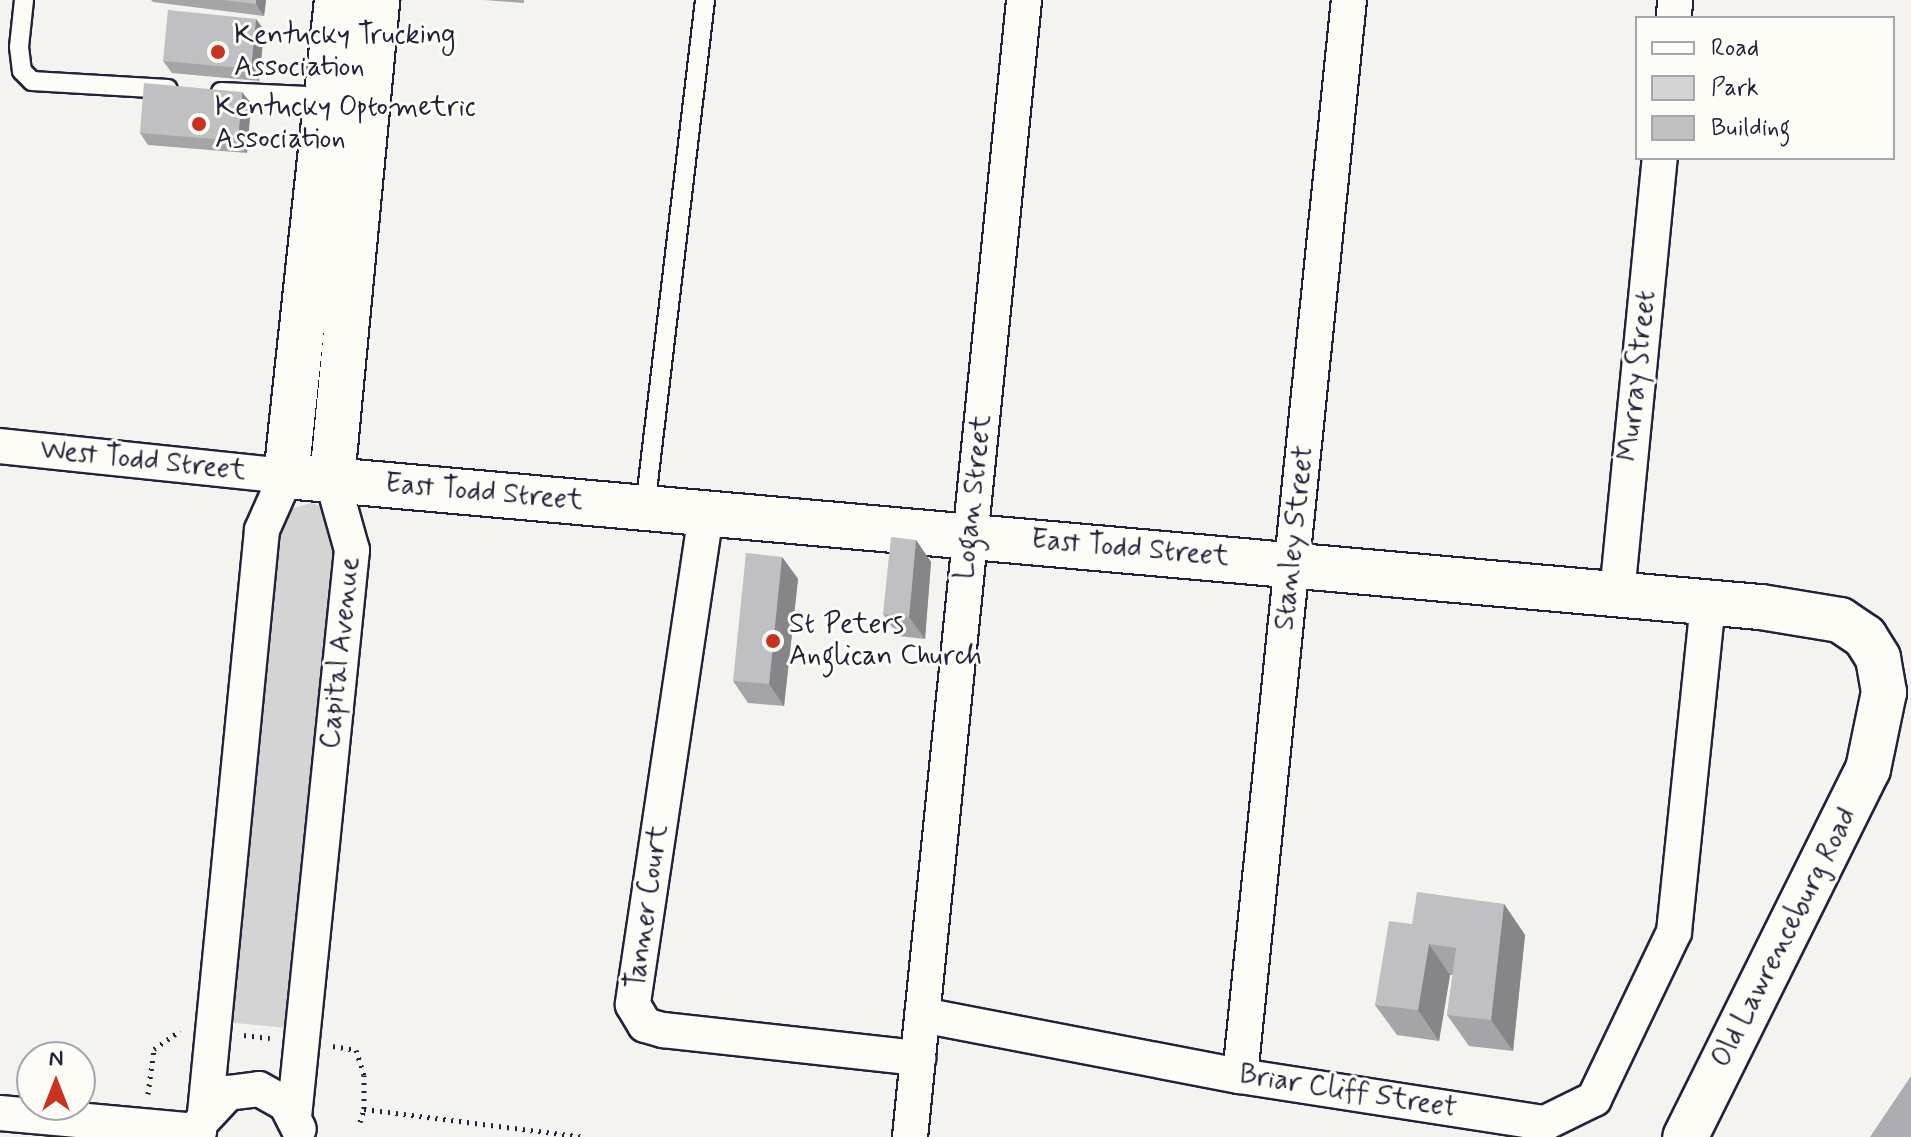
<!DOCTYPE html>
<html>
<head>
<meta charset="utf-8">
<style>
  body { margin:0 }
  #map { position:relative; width:1911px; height:1137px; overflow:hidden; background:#f4f3ef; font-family:Mynerve,sans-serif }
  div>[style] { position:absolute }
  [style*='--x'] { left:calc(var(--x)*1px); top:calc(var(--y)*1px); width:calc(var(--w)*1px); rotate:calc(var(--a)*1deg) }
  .green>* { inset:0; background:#d5d4d5 }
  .water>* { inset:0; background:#acacb2 }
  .path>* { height:5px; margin-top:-2.5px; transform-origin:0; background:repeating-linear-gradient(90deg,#22223b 0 2px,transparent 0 8px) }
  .roads { filter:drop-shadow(2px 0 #22223b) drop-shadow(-2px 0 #22223b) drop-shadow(0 2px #22223b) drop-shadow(0 -2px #22223b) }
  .lane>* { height:18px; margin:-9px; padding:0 9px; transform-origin:9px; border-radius:9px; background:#fdfcf7 }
  .street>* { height:34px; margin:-17px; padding:0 17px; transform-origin:17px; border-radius:17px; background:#fdfcf7 }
  .secondary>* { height:44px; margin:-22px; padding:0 22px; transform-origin:22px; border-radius:22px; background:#fdfcf7 }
  .wall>* { inset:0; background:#a5a4a7 }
  .shaded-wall>* { inset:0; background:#868688 }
  .building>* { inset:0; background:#c0bfc2 }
  .dots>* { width:22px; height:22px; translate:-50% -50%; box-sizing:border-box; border:4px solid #fdfcf7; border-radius:50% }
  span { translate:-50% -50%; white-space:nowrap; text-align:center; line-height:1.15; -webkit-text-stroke:6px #fdfcf7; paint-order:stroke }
  .poi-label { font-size:28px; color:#22223b }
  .left { translate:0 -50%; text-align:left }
  .street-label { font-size:28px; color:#22223b }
  .legend { position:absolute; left:1635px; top:16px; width:260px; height:144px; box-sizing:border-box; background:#fdfcf7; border:2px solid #a5a5ac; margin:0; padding:10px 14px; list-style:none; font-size:24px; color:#22223b }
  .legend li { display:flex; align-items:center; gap:16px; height:40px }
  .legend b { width:40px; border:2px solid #a5a5ac }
  .north { position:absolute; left:16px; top:1041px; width:80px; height:80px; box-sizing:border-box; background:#fdfcf7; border:2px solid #a5a5ac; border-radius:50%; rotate:0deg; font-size:22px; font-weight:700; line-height:32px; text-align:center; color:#22223b }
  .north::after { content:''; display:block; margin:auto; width:28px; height:36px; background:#c8321e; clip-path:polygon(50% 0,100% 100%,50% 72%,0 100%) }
</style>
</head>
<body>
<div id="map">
  <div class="green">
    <i style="clip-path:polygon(311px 503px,325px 507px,341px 527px,296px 1029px,226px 1022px,273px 532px,287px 510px)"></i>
  </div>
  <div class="water">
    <i style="clip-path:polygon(1911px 1076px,1911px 1137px,1870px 1137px)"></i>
  </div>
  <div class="path">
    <i style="--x:244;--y:1035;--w:26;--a:7"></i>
    <i style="--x:333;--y:1046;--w:23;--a:10"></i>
    <i style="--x:356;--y:1050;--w:26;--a:72"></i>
    <i style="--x:364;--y:1075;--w:34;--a:90"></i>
    <i style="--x:148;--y:1094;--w:45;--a:-82.4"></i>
    <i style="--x:154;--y:1049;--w:32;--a:-35"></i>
    <i style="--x:360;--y:1122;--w:14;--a:-73"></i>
    <i style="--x:364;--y:1109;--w:223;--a:7.2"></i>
  </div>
  <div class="roads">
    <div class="lane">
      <i style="--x:24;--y:0;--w:47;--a:96.1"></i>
      <i style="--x:19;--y:47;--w:24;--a:83"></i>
      <i style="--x:22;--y:71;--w:14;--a:45"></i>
      <i style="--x:32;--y:81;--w:136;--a:3.4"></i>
      <i style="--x:221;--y:92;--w:107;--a:2.7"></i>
      <i style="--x:645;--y:508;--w:512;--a:-83.26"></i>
    </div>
    <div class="street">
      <i style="--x:1674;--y:18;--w:18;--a:-87"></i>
      <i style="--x:0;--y:446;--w:288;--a:6"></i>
      <i style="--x:286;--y:476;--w:59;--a:114"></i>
      <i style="--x:262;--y:530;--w:586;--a:95.58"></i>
      <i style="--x:706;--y:514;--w:496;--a:98.5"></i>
      <i style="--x:633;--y:1005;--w:23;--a:59"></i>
      <i style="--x:645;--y:1025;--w:19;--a:16"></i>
      <i style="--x:663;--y:1030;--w:257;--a:6.3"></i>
      <i style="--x:1617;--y:594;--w:438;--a:-84.4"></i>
      <i style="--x:922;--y:1015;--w:324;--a:10.9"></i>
      <i style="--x:1240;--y:1076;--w:309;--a:8.8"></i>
      <i style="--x:1545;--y:1123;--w:55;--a:-26.1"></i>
      <i style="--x:1594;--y:1099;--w:185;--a:-64.4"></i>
      <i style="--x:1674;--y:932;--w:331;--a:-84.1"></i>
      <i style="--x:1240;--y:1076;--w:1082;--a:-84.22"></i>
      <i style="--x:0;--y:1113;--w:200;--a:5.2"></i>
      <i style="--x:294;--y:1117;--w:570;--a:-84.16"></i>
      <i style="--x:352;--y:550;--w:74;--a:-105.7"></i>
      <i style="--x:201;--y:1122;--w:40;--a:-47"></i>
      <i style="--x:228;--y:1093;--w:31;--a:-7"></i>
      <i style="--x:259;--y:1089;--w:31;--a:29"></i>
      <i style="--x:286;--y:1104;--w:28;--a:63"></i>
      <i style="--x:910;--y:1137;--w:1143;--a:-84.27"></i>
    </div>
    <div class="secondary">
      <i style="--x:337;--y:0;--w:479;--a:96.1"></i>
      <i style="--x:286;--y:476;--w:1481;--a:5.08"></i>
      <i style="--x:1761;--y:607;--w:80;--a:9.3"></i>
      <i style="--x:1840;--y:620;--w:30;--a:34"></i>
      <i style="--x:1865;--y:637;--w:25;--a:58"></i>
      <i style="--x:1878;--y:658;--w:35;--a:80"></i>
      <i style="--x:1884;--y:692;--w:79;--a:101.7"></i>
      <i style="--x:1868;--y:769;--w:411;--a:116.4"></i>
      <i style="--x:332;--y:479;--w:481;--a:-84.6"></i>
    </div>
  </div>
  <div class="wall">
    <i style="clip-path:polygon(151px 0,266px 0,264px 16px,153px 2px)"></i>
    <i style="clip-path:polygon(484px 0,524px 0,524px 3px)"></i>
    <i style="clip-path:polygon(256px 19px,264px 30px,259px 81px,172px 73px,163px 61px)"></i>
    <i style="clip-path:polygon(251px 103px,247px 153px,148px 145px,140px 133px)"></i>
    <i style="clip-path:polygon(916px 540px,931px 562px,925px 639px,898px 636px,883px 614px)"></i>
    <i style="clip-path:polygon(782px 557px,798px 579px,784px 706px,748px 703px,733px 681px)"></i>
    <i style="clip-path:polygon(1504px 904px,1525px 935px,1513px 1051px,1469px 1046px,1447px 1015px,1453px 975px,1450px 975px,1439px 1041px,1397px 1035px,1375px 1005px,1412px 924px)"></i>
  </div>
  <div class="shaded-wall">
    <i style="clip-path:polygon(256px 0,266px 0,264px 16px,256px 4px)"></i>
    <i style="clip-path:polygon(256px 19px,264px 30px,259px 81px,251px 69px)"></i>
    <i style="clip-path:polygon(242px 92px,251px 103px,247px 153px,238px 141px)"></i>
    <i style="clip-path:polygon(916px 540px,931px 562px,925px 639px,909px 617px)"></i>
    <i style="clip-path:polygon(782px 557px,798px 579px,784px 706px,769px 684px)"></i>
    <i style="clip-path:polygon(1504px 904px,1525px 935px,1513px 1051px,1491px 1020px)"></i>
    <i style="clip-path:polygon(1429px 944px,1450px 975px,1439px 1041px,1418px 1010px)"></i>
  </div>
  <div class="building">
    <i style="clip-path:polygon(223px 0,256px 0,256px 4px)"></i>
    <i style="clip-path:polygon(168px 10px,256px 19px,251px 69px,163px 61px)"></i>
    <i style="clip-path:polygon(144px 83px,242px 92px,238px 141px,140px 133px)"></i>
    <i style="clip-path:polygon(891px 537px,916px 540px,909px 617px,883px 614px)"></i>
    <i style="clip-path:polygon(746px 553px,782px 557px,769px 684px,733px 681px)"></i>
    <i style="clip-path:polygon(1417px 892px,1504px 904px,1491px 1020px,1447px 1015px,1456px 948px,1429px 944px,1418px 1010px,1375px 1005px,1389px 921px,1412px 924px)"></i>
  </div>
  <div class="dots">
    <i style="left:218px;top:52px;background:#c8321e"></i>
    <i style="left:199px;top:124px;background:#c8321e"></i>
    <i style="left:773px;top:641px;background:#c8321e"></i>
  </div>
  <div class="poi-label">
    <span class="left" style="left:234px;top:52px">Kentucky Trucking<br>Association</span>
    <span class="left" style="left:215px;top:124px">Kentucky Optometric<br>Association</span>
    <span class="left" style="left:789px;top:641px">St Peters<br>Anglican Church</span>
  </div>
  <div class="street-label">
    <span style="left:1638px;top:376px;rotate:-84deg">Murray Street</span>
    <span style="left:143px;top:461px;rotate:6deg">West Todd Street</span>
    <span style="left:484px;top:493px;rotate:5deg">East Todd Street</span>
    <span style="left:974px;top:497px;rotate:-84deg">Logan Street</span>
    <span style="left:1295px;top:538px;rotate:-84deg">Stanley Street</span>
    <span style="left:1130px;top:549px;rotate:5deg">East Todd Street</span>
    <span style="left:341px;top:653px;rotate:-84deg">Capital Avenue</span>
    <span style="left:648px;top:907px;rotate:-82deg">Tanner Court</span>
    <span style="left:1785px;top:938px;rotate:-63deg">Old Lawrenceburg Road</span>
    <span style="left:1348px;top:1092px;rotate:9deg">Briar Cliff Street</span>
  </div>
  <ul class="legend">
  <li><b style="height:10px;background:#fdfcf7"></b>Road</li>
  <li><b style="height:22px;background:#d5d4d5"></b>Park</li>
  <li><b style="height:22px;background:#c0bfc2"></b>Building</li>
  </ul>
  <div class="north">N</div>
</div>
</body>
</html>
